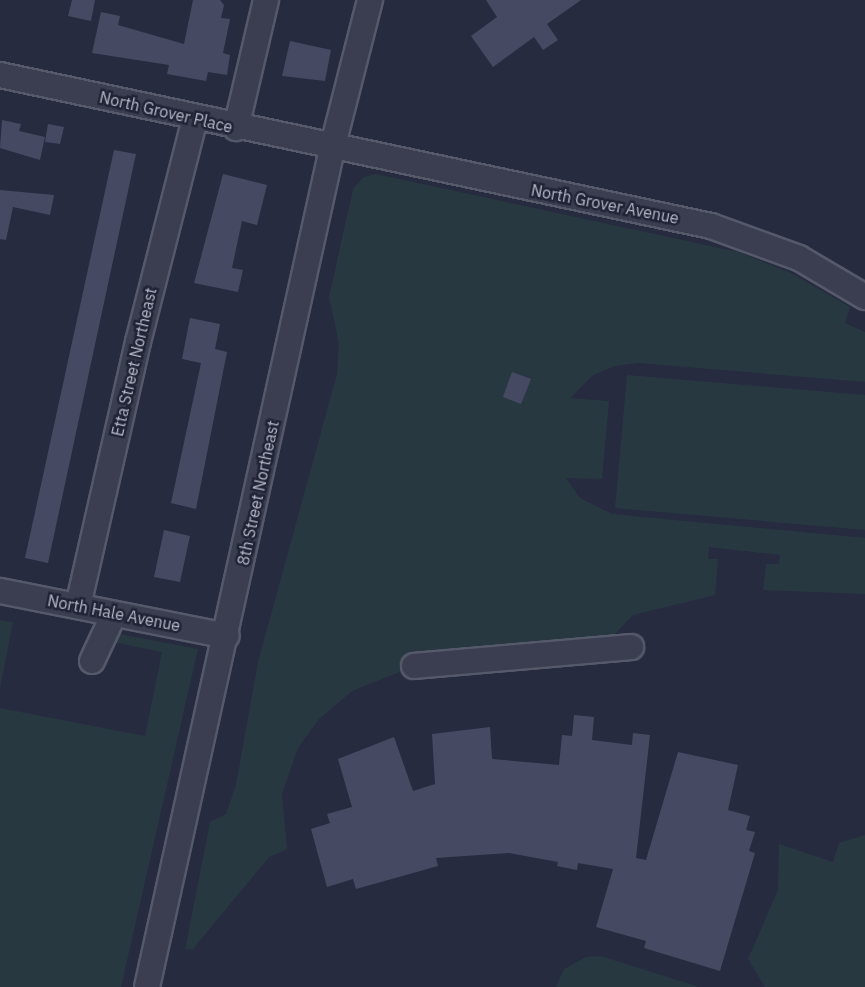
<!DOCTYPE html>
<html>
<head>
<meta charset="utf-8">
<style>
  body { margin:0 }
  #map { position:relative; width:865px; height:987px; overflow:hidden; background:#262b40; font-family:"IBM Plex Sans",sans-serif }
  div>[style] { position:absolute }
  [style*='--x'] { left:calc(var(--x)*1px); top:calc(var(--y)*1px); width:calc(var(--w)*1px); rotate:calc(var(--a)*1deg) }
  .green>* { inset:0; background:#283841 }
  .building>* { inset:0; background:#454a62 }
  .roads { filter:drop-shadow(2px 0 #55596a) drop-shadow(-2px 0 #55596a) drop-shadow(0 2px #55596a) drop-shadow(0 -2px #55596a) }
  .minor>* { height:24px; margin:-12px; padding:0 12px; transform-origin:12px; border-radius:12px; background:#3a3e50 }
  span { translate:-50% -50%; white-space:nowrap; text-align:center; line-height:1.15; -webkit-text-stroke:5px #1f2335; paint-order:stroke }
  .street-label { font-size:16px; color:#b7b9ca }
</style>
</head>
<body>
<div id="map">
  <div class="green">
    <i style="clip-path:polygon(376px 174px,738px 252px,791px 273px,850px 307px,845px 323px,865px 332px,865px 382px,638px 363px,615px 366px,593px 375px,570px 398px,609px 401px,602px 479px,566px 478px,580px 498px,612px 514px,865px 538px,865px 594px,763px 590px,766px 564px,779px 564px,780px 555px,709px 547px,708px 559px,718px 559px,715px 595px,633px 615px,613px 636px,407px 655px,402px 671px,352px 691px,319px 719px,298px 748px,282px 794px,287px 849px,269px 857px,193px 949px,185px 950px,210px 822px,226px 814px,236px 785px,258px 662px,337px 374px,339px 344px,329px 297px,353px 189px,364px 177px)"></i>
    <i style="clip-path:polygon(627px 375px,865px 395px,865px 530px,615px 508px)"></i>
    <i style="clip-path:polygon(0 620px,13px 622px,0 689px)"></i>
    <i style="clip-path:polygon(110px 632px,198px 649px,121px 987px,0 987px,0 708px,145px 736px,162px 652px,108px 641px)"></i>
    <i style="clip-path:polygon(865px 835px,865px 987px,765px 987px,748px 959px,778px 890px,779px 844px,833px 862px,839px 843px)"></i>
    <i style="clip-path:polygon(601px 956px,699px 987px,556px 987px,564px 969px,586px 957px)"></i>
  </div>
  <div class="building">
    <i style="clip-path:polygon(72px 0,95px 0,91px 21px,68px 16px)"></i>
    <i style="clip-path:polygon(193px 0,220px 0,224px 5px,221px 18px,230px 19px,223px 53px,230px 55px,227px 75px,208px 72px,206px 81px,167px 74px,169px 65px,92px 53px,101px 12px,120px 16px,118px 25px,184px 44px)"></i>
    <i style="clip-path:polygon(486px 0,581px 0,547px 24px,558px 40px,543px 50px,534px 37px,493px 67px,471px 36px,497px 17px)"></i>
    <i style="clip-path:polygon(290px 41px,331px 50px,325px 81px,282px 76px)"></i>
    <i style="clip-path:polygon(2px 120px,21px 124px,19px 131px,45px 137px,40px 160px,0 148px)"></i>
    <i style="clip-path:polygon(48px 124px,64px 127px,60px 144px,45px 142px)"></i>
    <i style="clip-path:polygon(114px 150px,136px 154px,48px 563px,25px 558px)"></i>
    <i style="clip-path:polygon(223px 174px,267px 185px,257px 225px,242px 221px,232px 268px,243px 270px,238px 292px,194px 283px)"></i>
    <i style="clip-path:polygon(0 190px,54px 195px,50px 215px,13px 207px,6px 240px,0 239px)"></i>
    <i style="clip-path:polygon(190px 318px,220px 324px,215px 349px,227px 352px,196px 509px,171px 503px,201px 363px,182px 359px)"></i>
    <i style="clip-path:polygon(512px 372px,531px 379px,521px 404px,503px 397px)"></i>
    <i style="clip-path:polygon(164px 530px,190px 536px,180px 582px,154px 577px)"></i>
    <i style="clip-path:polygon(574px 715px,594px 717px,592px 740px,632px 745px,633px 733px,650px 735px,636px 858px,646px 860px,678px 752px,738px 765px,728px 810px,750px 816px,746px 830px,755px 832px,749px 851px,755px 853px,720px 971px,644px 948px,646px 941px,596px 927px,613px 869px,578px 863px,577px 870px,557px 866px,558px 862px,509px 853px,436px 858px,438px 866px,356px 889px,353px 879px,327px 887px,311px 829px,330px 823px,327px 814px,352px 807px,338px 759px,394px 737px,413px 791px,435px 784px,432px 734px,490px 727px,492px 759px,559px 765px,562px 735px,572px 736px)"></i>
  </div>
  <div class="roads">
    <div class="minor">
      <i style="--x:0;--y:75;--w:727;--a:11.99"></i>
      <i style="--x:711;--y:226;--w:94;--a:20"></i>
      <i style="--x:799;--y:258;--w:77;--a:30.6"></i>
      <i style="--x:236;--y:128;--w:131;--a:-76.8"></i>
      <i style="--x:0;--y:591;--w:231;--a:11.2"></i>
      <i style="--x:78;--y:606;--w:271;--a:-77.2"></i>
      <i style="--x:138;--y:342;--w:230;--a:-75.7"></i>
      <i style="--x:92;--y:661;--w:52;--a:-64.9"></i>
      <i style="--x:414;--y:666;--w:218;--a:-5"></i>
      <i style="--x:147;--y:987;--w:858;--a:-77.55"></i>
      <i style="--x:332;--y:149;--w:154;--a:-75.7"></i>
    </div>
  </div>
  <div class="street-label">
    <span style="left:166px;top:112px;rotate:13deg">North Grover Place</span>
    <span style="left:605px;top:204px;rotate:11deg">North Grover Avenue</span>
    <span style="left:134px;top:362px;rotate:-77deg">Etta Street Northeast</span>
    <span style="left:258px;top:493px;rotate:-78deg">8th Street Northeast</span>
    <span style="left:114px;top:613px;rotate:11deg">North Hale Avenue</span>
  </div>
</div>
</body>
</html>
